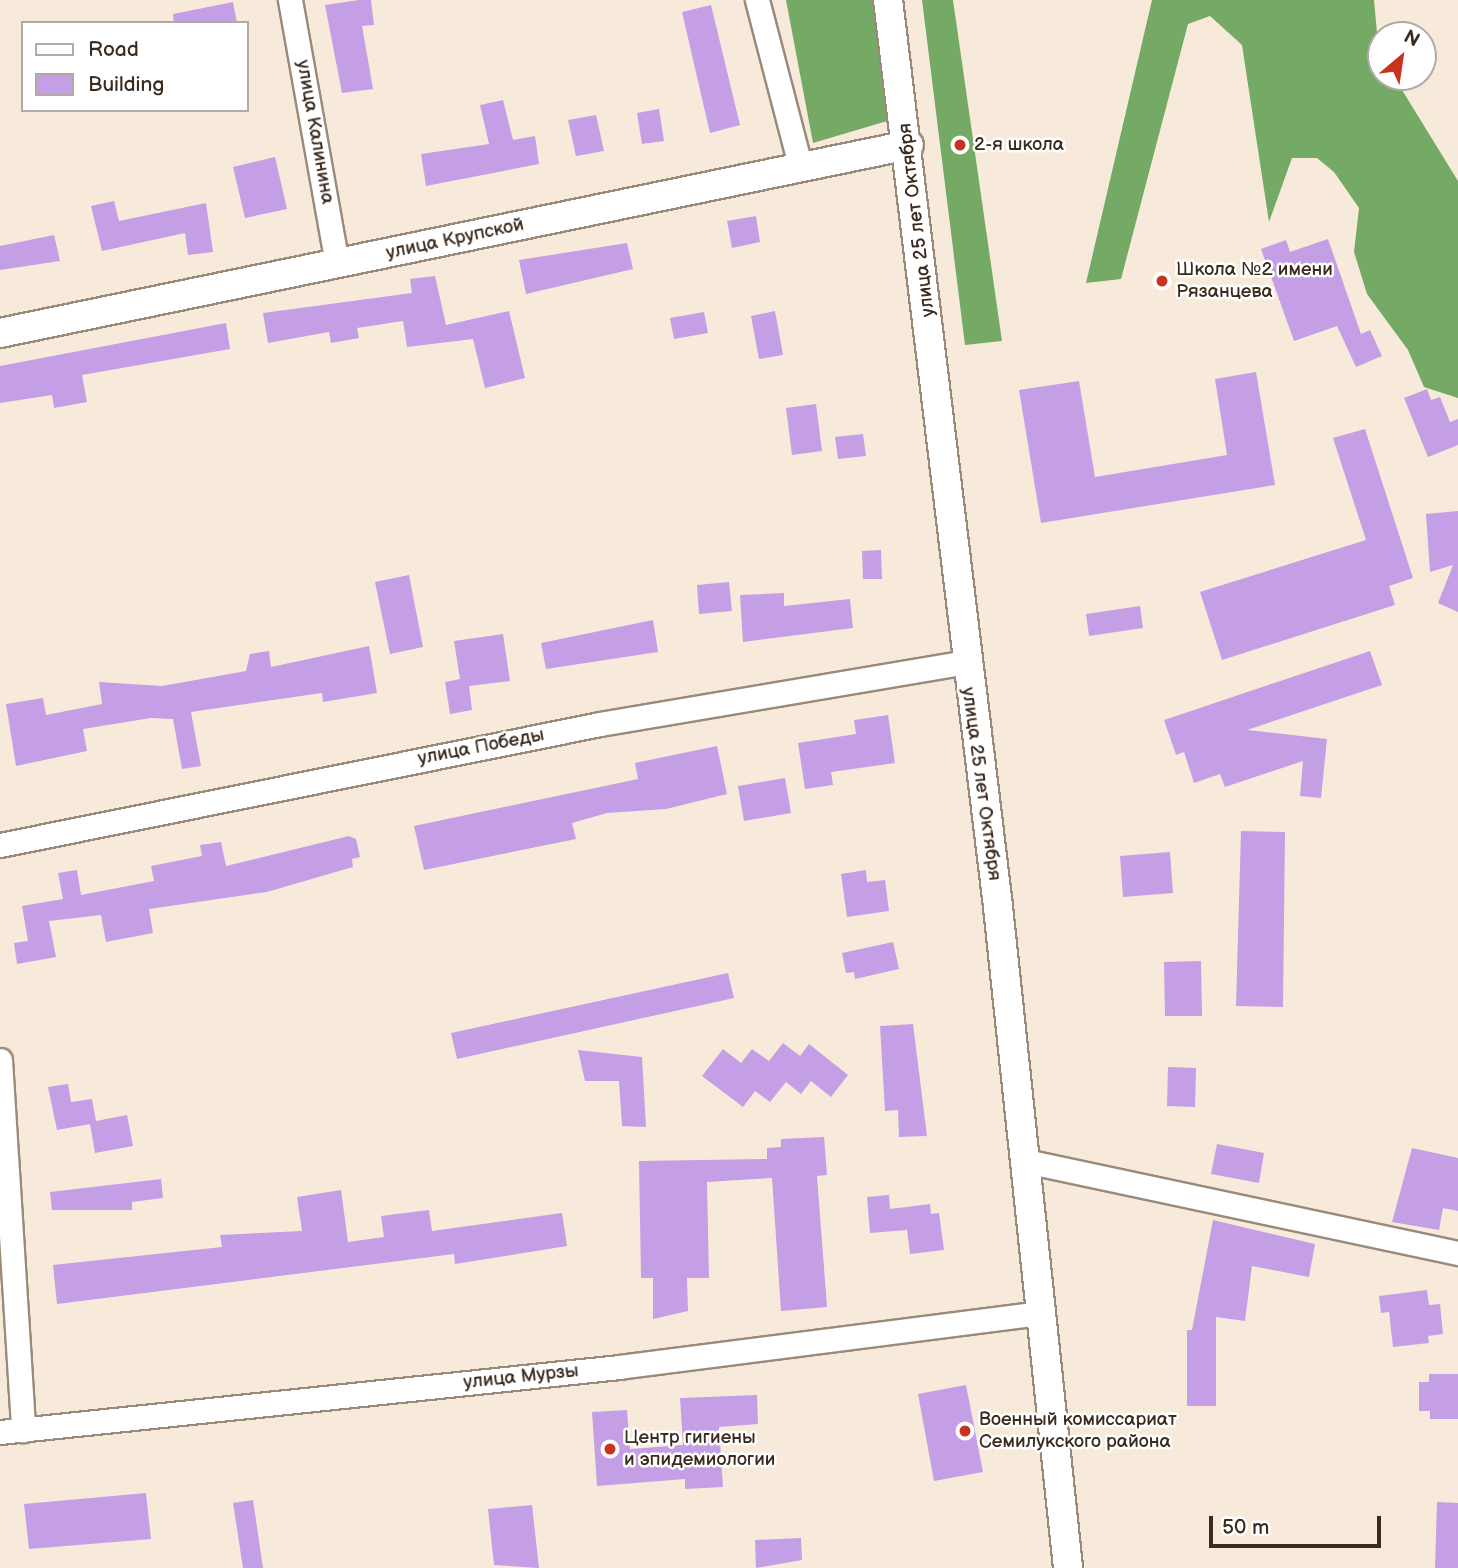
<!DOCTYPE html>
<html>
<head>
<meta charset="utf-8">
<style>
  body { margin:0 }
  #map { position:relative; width:1458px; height:1568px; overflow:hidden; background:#f8eada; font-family:"Balsamiq Sans",sans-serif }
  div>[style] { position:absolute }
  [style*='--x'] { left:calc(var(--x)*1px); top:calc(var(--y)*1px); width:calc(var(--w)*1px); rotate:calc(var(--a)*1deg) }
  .forest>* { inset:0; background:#75aa66 }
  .building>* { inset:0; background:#c49fe6 }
  .roads { filter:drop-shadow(2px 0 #9a8a7c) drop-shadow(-2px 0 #9a8a7c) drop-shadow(0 2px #9a8a7c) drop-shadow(0 -2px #9a8a7c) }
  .minor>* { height:23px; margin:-11.5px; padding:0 11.5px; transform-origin:11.5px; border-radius:11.5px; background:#fff }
  .tertiary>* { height:28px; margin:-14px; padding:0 14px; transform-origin:14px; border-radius:14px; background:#fff }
  .dots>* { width:19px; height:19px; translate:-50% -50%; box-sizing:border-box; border:4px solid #fff; border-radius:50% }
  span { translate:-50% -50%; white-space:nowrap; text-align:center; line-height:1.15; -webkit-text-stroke:5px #fff; paint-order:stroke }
  .street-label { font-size:19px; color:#3b2a1e }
  .poi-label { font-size:19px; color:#3b2a1e }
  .left { translate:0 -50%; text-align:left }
  .legend { position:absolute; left:21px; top:21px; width:228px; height:91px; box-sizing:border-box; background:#fff; border:2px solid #b1aaa5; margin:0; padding:9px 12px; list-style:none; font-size:21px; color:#3b2a1e }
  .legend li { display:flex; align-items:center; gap:14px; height:35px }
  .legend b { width:35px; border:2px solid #b1aaa5 }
  .north { position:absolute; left:1367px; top:21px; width:70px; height:70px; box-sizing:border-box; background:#fff; border:2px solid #b1aaa5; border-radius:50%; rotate:29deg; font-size:19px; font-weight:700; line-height:28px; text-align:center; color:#3b2a1e }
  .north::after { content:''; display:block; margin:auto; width:24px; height:32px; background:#c8321e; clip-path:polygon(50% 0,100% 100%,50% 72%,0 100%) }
  .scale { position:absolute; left:1209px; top:1516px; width:172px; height:32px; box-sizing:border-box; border:4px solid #3b2a1e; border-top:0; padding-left:9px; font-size:21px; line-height:24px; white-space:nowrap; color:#3b2a1e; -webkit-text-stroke:5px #fff; paint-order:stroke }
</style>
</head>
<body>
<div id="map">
  <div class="forest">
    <i style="clip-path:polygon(786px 0,875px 0,894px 119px,813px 143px)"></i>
    <i style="clip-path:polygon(922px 0,953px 0,1002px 341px,965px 345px)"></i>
    <i style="clip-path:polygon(1152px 0,1374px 0,1381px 77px,1394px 77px,1458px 181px,1458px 398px,1424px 387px,1408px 350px,1367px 294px,1354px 252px,1359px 208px,1334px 172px,1317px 158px,1292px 158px,1269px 222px,1242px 45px,1210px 16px,1188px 24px,1121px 279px,1086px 283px)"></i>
  </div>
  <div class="building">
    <i style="clip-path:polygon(359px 0,371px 0,374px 25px,362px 26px,373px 89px,342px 93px,325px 5px)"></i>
    <i style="clip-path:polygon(233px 2px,237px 23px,174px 23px,173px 14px)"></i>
    <i style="clip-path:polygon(711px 5px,740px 125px,710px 133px,682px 12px)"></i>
    <i style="clip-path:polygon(503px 100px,513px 140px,535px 136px,539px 164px,426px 186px,421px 154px,489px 144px,480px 105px)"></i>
    <i style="clip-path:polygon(659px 109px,664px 141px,642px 144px,637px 113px)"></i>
    <i style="clip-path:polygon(596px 115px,604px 151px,576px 156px,568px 120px)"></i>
    <i style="clip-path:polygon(275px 157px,287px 209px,245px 218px,233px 167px)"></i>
    <i style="clip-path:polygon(114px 201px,119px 221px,206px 203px,213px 252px,188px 255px,185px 233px,102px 251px,91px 206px)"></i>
    <i style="clip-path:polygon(756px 216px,760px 242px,732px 248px,727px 221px)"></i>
    <i style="clip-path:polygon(54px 235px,60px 261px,0 270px,0 246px)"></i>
    <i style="clip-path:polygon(1328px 239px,1361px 334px,1370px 330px,1382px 356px,1356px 367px,1337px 326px,1294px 341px,1261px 249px,1286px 240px,1290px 252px)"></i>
    <i style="clip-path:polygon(627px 243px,633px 269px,526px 294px,519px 260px)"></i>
    <i style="clip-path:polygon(435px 276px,446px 325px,509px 311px,525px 378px,485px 388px,473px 339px,407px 347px,403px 321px,357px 328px,359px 338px,331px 343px,329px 332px,268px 343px,263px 313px,412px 293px,410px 279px)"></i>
    <i style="clip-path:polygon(775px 311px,783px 355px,759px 359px,751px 316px)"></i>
    <i style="clip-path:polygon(704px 312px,708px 333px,674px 339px,670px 318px)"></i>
    <i style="clip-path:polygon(226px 323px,230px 349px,82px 375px,87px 402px,54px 408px,52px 395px,0 403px,0 366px)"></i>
    <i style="clip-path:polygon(1256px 372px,1275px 485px,1041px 523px,1019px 390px,1079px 381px,1095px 477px,1227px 455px,1215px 379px)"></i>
    <i style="clip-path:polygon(1427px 389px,1431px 400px,1440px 397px,1450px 422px,1458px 419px,1458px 445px,1428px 457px,1404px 398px)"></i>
    <i style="clip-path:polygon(816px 404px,822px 451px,792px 455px,786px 408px)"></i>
    <i style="clip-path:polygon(1365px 429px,1413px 578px,1389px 586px,1395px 605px,1222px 660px,1200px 592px,1366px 540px,1333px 438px)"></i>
    <i style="clip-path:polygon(863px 434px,866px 456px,838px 459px,835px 437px)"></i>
    <i style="clip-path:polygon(1458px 511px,1458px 612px,1438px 603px,1453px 565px,1430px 572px,1426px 514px)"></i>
    <i style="clip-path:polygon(881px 550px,882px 579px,863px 579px,862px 551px)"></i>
    <i style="clip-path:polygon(409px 575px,423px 647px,390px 654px,375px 582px)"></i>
    <i style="clip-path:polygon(729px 582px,732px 611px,699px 614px,697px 585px)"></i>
    <i style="clip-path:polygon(784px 593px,784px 606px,850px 599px,853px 628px,743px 642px,740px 595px)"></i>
    <i style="clip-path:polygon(1140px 606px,1143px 628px,1089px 636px,1086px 614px)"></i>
    <i style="clip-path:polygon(653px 620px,658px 652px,546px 669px,541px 643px)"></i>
    <i style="clip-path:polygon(503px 634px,510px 681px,469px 686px,472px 710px,450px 714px,445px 682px,460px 679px,454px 641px)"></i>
    <i style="clip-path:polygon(369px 646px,377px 693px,323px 702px,322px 693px,191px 712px,201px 766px,182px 769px,173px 719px,151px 718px,83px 729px,87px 751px,16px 766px,6px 704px,43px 698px,46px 715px,102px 704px,99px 682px,162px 686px,246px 671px,250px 654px,269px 651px,271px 667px)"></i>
    <i style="clip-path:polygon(1370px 651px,1382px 685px,1247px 730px,1327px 739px,1321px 798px,1300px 796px,1303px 761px,1225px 787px,1220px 774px,1194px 783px,1184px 752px,1176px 755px,1164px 720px)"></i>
    <i style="clip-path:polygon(888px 715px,895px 763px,831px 772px,833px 785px,805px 789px,798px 743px,856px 734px,854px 720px)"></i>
    <i style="clip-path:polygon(717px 746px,727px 794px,666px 809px,607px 813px,572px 823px,576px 839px,424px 870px,414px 826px,638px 779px,635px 763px)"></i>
    <i style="clip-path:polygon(785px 778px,791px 813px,744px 821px,738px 786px)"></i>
    <i style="clip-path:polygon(1241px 831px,1285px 832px,1283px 1007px,1236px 1006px)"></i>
    <i style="clip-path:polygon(349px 836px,356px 839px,360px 857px,352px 859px,353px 867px,267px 892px,149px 909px,153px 933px,106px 942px,101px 915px,49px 921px,56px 957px,17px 964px,14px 943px,28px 941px,22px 906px,63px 899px,58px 873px,77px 870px,81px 895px,154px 881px,151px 866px,202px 856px,200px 845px,221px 842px,226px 866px)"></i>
    <i style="clip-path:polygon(1170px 852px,1173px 893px,1123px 897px,1120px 856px)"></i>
    <i style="clip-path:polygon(866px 870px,867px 882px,885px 880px,889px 911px,847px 917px,841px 874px)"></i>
    <i style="clip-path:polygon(893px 942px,899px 969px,855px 979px,854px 972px,846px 973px,842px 953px)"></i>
    <i style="clip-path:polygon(1201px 961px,1202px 1016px,1165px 1016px,1164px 962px)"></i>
    <i style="clip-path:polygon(728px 973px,734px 998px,457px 1059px,451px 1033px)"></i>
    <i style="clip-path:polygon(913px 1024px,927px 1136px,899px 1137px,898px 1110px,885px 1111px,880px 1026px)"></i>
    <i style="clip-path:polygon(783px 1043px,800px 1056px,809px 1044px,848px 1075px,831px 1097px,811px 1081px,801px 1094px,786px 1082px,770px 1102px,755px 1091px,743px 1107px,702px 1076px,723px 1049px,741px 1063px,752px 1049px,769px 1061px)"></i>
    <i style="clip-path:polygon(578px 1050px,642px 1057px,646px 1127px,622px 1126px,619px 1081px,585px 1081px)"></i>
    <i style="clip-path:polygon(1168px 1067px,1196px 1068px,1195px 1107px,1167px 1106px)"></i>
    <i style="clip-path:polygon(68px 1084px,71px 1102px,92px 1099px,96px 1121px,127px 1115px,133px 1146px,95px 1153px,90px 1124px,57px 1130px,48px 1087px)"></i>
    <i style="clip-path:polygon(824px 1137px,827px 1175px,817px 1176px,827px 1307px,781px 1311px,772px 1178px,707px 1182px,709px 1278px,687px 1278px,688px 1311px,653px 1319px,653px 1278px,641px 1278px,639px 1161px,767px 1159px,767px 1148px,781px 1147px,781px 1139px)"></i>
    <i style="clip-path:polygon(1217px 1144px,1264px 1153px,1259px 1183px,1211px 1174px)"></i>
    <i style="clip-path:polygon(1412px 1148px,1458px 1158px,1458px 1211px,1443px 1208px,1439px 1230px,1392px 1222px)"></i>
    <i style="clip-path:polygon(161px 1179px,163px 1198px,132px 1202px,132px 1210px,52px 1210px,50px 1192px)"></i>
    <i style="clip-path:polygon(341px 1190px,348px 1242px,384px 1237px,381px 1216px,429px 1210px,432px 1231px,562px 1213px,567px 1246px,455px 1264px,454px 1254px,57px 1304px,53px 1265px,222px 1247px,220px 1235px,302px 1231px,297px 1197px)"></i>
    <i style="clip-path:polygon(889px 1195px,890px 1209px,930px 1204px,931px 1214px,939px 1213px,944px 1250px,910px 1254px,907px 1230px,870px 1233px,867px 1197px)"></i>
    <i style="clip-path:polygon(1213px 1220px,1315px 1244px,1309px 1277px,1252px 1266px,1245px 1321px,1216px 1317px,1216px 1406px,1187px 1406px,1187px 1330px,1192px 1330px)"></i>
    <i style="clip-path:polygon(1427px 1290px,1429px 1305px,1440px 1304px,1443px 1334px,1428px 1336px,1429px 1343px,1393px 1347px,1389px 1312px,1381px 1313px,1379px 1296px)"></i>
    <i style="clip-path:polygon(1429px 1374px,1458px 1374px,1458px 1419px,1430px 1419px,1430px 1411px,1419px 1411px,1419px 1382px,1429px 1382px)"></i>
    <i style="clip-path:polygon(966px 1385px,983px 1472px,934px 1481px,918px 1394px)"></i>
    <i style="clip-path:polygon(757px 1395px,758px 1424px,719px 1427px,723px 1487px,685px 1489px,685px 1479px,597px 1486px,592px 1412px,627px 1410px,630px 1449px,683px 1445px,680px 1398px)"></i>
    <i style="clip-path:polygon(146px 1493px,151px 1539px,29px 1549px,24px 1504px)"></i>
    <i style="clip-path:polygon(253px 1500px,263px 1568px,243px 1568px,233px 1503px)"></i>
    <i style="clip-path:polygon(1437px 1502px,1458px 1503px,1458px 1568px,1435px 1568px)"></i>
    <i style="clip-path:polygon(532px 1505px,539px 1568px,494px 1565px,488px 1509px)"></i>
    <i style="clip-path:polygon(801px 1538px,802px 1560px,756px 1568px,755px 1540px)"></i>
  </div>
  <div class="roads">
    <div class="minor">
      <i style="--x:290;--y:0;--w:268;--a:79.9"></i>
      <i style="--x:757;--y:0;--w:171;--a:75.4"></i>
      <i style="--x:0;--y:845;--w:612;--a:-11.4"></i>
      <i style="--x:600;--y:724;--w:370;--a:-9.6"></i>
      <i style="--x:0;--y:1060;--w:371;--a:86.4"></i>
      <i style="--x:1025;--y:1161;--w:443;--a:12"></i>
      <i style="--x:0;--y:1432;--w:622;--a:-5.99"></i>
      <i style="--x:619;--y:1367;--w:424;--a:-7.3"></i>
    </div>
    <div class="tertiary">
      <i style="--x:888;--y:0;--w:914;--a:83.08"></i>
      <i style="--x:998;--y:907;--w:665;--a:83.95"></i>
      <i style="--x:0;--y:333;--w:928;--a:-11.69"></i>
    </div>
  </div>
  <div class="dots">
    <i style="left:960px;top:145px;background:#c8321e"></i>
    <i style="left:1162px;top:281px;background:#c8321e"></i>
    <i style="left:965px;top:1431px;background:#c8321e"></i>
    <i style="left:610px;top:1449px;background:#c8321e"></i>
  </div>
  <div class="street-label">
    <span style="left:315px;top:132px;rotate:80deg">улица Калинина</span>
    <span style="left:917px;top:220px;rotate:-97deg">улица 25 лет Октября</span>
    <span style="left:455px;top:239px;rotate:-12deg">улица Крупской</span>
    <span style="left:481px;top:747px;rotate:-11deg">улица Победы</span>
    <span style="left:981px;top:784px;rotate:82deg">улица 25 лет Октября</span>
    <span style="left:521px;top:1377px;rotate:-6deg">улица Мурзы</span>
  </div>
  <div class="poi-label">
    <span class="left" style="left:974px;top:145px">2-я школа</span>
    <span class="left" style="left:1176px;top:281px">Школа №2 имени<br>Рязанцева</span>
    <span class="left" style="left:979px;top:1431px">Военный комиссариат<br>Семилукского района</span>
    <span class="left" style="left:624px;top:1449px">Центр гигиены<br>и эпидемиологии</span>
  </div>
  <ul class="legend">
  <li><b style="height:9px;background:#fff"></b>Road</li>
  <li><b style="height:19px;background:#c49fe6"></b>Building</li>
  </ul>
  <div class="north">N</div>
  <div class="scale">50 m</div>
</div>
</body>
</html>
